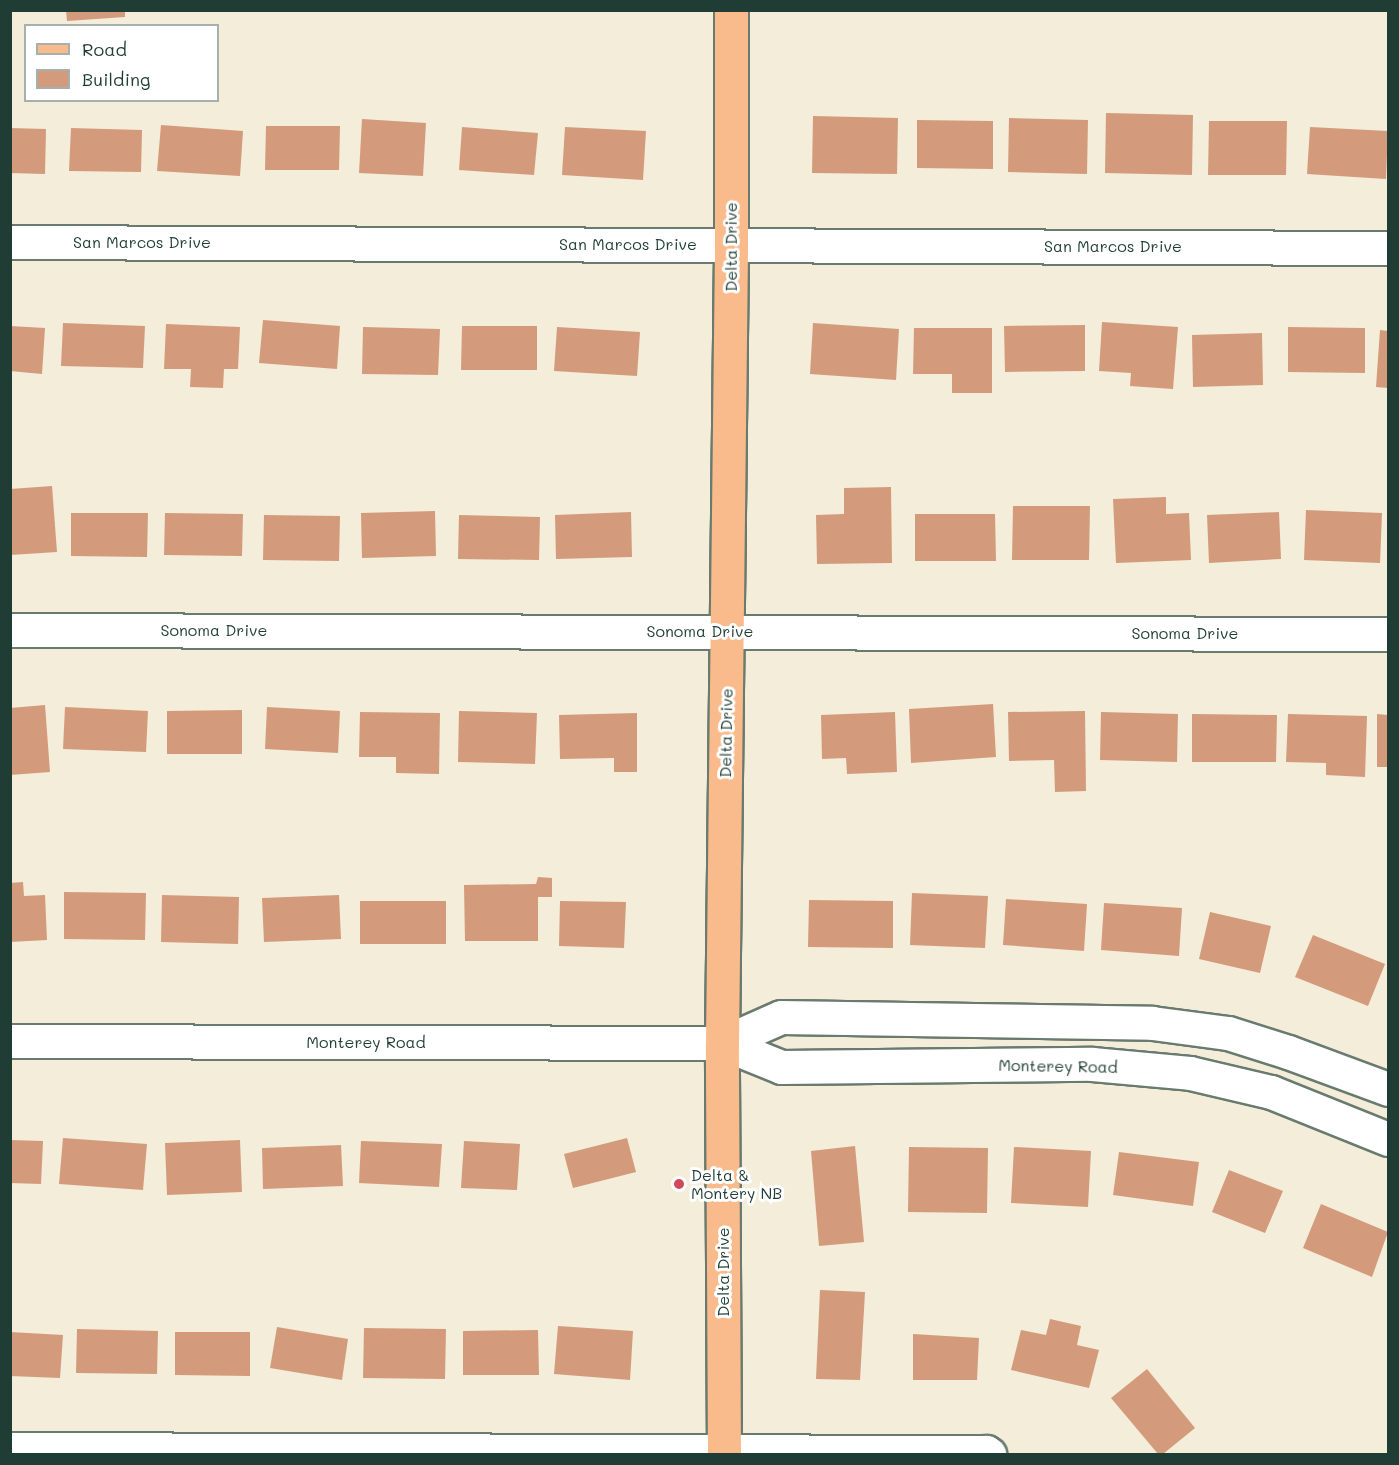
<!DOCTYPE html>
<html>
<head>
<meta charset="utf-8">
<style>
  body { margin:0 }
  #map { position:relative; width:1399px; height:1465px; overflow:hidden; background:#f3edda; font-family:Mali,sans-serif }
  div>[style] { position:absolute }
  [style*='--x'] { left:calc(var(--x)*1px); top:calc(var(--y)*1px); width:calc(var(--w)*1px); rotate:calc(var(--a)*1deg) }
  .building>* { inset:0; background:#d39b7b }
  .roads { filter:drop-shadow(2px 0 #697b6e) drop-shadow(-2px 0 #697b6e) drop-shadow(0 2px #697b6e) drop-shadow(0 -2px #697b6e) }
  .minor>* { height:33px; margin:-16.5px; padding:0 16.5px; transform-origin:16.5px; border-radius:16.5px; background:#fff }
  .major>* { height:33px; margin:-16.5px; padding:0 16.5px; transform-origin:16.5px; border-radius:16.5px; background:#fabb8c }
  .dots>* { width:16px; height:16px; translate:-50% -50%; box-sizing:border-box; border:3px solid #fff; border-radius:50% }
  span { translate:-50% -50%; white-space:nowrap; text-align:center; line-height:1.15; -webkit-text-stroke:6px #fff; paint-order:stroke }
  .street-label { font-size:16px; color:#1f3d34 }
  .poi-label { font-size:16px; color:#1f3d34 }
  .left { translate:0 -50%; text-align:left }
  .frame { position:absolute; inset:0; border:12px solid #1f3d34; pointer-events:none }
  .legend { position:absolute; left:24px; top:24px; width:195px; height:78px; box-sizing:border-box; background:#fff; border:2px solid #a5b1ae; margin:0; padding:8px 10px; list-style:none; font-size:18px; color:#1f3d34 }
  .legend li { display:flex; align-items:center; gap:12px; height:30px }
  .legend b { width:30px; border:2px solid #a5b1ae }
</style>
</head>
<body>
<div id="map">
  <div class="building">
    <i style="clip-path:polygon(66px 10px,125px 10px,125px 17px,67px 21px)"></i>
    <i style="clip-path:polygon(1106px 113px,1193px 115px,1192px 175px,1105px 173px)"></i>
    <i style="clip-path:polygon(813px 116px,898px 118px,897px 174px,812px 173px)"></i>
    <i style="clip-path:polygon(1009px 118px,1088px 120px,1087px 174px,1008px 172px)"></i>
    <i style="clip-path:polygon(362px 119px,426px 123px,423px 176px,359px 173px)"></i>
    <i style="clip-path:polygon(917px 120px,993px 121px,993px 169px,917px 168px)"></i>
    <i style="clip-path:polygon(1209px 121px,1287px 121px,1286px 175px,1208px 175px)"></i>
    <i style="clip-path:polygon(161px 125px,243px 131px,240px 176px,157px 171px)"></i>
    <i style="clip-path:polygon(266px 126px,340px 126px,339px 170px,265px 170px)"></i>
    <i style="clip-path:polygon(462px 127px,538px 133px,534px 175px,459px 170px)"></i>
    <i style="clip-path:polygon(565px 127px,646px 131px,643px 180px,562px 175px)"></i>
    <i style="clip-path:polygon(1310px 127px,1388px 131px,1386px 179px,1307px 174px)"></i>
    <i style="clip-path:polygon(10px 128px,46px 129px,45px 174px,10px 173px)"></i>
    <i style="clip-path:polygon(71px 128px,142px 130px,141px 172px,69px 171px)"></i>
    <i style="clip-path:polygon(263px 320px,340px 326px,337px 369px,259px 363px)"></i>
    <i style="clip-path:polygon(1102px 322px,1178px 327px,1173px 389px,1130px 386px,1131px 373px,1099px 371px)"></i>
    <i style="clip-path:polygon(63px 323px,145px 326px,143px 368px,61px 366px)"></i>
    <i style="clip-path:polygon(813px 323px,899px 329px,896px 380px,810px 374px)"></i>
    <i style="clip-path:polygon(166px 324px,240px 327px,238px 369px,224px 369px,223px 388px,190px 387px,191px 369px,164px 369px)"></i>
    <i style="clip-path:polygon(1085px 325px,1085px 371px,1005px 372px,1004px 326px)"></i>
    <i style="clip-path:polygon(10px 326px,45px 328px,42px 374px,10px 371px)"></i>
    <i style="clip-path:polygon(462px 326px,537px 326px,537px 370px,461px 370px)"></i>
    <i style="clip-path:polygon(363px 327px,440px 329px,438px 375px,362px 374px)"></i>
    <i style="clip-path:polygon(557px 327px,640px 332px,637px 376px,554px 371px)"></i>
    <i style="clip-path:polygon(1288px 327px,1365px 328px,1365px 373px,1288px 372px)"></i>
    <i style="clip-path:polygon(914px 328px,992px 328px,992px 393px,952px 393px,952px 374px,913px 374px)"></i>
    <i style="clip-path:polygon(1380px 330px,1388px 331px,1388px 388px,1376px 387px)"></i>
    <i style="clip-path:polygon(1262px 333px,1263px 385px,1193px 387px,1192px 335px)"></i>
    <i style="clip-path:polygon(52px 486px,57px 552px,10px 555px,10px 489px)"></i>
    <i style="clip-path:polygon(891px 487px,892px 563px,817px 564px,816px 515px,844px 514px,844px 488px)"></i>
    <i style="clip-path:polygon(1166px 497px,1166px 514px,1189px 513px,1191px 560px,1116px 563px,1113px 499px)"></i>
    <i style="clip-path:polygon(1013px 506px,1090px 506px,1089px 560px,1012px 560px)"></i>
    <i style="clip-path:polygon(1306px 510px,1382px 513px,1380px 563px,1304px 560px)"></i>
    <i style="clip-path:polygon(435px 511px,436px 556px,362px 558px,361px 513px)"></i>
    <i style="clip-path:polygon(631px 512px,632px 557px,556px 559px,555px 515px)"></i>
    <i style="clip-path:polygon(1279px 512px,1281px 559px,1209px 563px,1207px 515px)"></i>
    <i style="clip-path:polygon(71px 513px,148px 513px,147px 557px,71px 556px)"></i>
    <i style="clip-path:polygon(165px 513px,243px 514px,242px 556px,164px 555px)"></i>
    <i style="clip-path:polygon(915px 514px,995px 514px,996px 561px,915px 561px)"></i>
    <i style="clip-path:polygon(264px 515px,340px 516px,339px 561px,263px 560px)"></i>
    <i style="clip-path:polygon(459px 515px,540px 517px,539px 560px,458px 559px)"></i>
    <i style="clip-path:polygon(993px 704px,996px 757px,911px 763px,909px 709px)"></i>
    <i style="clip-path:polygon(45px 705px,50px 772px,10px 775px,10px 708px)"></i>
    <i style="clip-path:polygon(65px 707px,148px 711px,146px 752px,63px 749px)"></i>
    <i style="clip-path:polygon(267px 707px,340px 711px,338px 753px,265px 749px)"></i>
    <i style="clip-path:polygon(242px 710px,242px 754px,167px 754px,167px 711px)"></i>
    <i style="clip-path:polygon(459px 711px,537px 713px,535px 764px,458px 762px)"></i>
    <i style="clip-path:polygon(1085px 711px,1086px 791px,1055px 792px,1054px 760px,1009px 761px,1008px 712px)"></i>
    <i style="clip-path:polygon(360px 712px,440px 713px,439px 774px,396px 773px,396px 757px,359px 757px)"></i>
    <i style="clip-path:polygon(895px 712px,897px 772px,847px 774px,846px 758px,822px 759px,821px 715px)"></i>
    <i style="clip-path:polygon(1101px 712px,1178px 714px,1177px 762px,1100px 760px)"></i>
    <i style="clip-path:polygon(637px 713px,637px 772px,614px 772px,614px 758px,560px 759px,559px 715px)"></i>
    <i style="clip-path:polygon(1192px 714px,1277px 715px,1276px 762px,1192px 762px)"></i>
    <i style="clip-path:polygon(1288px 714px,1367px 716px,1365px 777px,1326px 775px,1326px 763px,1286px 762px)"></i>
    <i style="clip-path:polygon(1377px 714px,1388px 715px,1388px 767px,1377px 767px)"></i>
    <i style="clip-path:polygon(538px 877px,552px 878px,552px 897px,538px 897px,538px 941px,465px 941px,464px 885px,536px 884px)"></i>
    <i style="clip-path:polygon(23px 882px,24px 896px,45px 895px,47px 940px,10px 942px,10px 883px)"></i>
    <i style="clip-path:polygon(64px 892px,146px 893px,145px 940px,64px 939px)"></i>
    <i style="clip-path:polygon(912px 893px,988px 896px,985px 948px,910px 945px)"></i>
    <i style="clip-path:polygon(162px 895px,239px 897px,238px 944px,161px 942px)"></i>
    <i style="clip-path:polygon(339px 895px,341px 939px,264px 942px,262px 898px)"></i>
    <i style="clip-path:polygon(1006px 899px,1087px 904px,1084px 951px,1003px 945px)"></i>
    <i style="clip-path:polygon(809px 900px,893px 901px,893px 948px,808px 947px)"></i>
    <i style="clip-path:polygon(360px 901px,446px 901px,446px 944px,360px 944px)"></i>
    <i style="clip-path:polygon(560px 901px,626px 902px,624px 948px,559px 946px)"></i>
    <i style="clip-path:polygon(1104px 903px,1182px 908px,1179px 956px,1101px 950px)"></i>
    <i style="clip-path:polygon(1210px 912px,1271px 926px,1260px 973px,1199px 959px)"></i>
    <i style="clip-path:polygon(1313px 935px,1385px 964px,1368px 1006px,1295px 977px)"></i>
    <i style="clip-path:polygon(63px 1138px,147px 1144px,143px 1190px,59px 1184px)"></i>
    <i style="clip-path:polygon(627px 1138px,636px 1172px,573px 1188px,564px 1154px)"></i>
    <i style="clip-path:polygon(10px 1140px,43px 1141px,41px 1184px,10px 1183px)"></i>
    <i style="clip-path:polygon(240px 1140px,242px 1192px,167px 1195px,165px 1143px)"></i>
    <i style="clip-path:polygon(361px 1141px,442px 1144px,439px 1187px,359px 1183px)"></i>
    <i style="clip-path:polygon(464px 1141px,520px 1144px,517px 1190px,461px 1188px)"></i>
    <i style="clip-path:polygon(341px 1145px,343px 1186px,263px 1189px,262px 1148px)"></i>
    <i style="clip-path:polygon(855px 1146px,864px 1242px,819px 1246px,811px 1151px)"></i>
    <i style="clip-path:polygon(909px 1147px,988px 1148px,987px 1213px,908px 1212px)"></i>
    <i style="clip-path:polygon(1014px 1147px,1091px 1151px,1088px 1207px,1011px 1203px)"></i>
    <i style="clip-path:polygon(1119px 1152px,1199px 1162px,1193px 1206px,1113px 1195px)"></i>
    <i style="clip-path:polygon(1229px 1170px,1283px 1191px,1265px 1233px,1212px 1212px)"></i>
    <i style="clip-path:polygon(1321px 1204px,1388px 1232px,1372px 1277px,1303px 1248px)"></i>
    <i style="clip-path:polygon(820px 1290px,865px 1292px,860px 1380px,816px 1379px)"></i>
    <i style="clip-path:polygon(1050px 1319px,1081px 1326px,1077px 1345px,1099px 1350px,1089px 1388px,1011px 1370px,1021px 1330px,1046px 1335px)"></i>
    <i style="clip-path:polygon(558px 1326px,633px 1331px,630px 1380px,554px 1374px)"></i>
    <i style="clip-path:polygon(277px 1327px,348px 1339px,342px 1380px,270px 1368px)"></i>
    <i style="clip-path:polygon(364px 1328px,446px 1329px,445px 1379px,363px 1378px)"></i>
    <i style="clip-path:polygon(77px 1329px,158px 1331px,157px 1374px,76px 1373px)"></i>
    <i style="clip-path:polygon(538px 1330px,539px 1375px,463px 1375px,463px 1331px)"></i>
    <i style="clip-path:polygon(10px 1332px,63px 1335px,60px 1378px,10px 1376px)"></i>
    <i style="clip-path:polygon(175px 1332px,250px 1332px,250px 1376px,175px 1375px)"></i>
    <i style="clip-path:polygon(913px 1334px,979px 1338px,977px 1380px,913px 1380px)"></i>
    <i style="clip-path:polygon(1147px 1369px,1195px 1428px,1163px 1454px,1158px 1454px,1111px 1398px)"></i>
  </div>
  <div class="roads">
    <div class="minor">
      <i style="--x:10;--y:242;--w:1378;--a:0.25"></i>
      <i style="--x:10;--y:630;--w:1378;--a:0.17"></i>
      <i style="--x:10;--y:1041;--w:712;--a:0.16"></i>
      <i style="--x:722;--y:1043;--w:64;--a:22.1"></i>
      <i style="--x:781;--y:1067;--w:311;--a:-0.6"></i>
      <i style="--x:1092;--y:1064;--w:98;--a:5.2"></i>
      <i style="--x:1190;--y:1073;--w:83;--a:13.2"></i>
      <i style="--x:1271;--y:1092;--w:126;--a:21.9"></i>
      <i style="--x:722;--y:1043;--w:64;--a:-23.8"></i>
      <i style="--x:781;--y:1017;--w:371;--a:0.9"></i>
      <i style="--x:1152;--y:1023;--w:77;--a:7.5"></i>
      <i style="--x:1228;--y:1033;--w:63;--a:17.6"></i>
      <i style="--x:1288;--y:1052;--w:107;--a:20.3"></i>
      <i style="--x:10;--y:1449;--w:976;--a:0.18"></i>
      <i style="--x:986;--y:1452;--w:4;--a:34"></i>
    </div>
    <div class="major">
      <i style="--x:724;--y:1454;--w:411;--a:-90.3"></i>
      <i style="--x:722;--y:1043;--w:799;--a:-89.35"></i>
      <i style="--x:731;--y:244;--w:234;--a:-90"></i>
    </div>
  </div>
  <div class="dots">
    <i style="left:679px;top:1184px;background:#d1495b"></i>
  </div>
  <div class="street-label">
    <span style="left:142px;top:242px">San Marcos Drive</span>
    <span style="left:628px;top:244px">San Marcos Drive</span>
    <span style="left:1113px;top:246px">San Marcos Drive</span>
    <span style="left:731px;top:247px;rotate:-90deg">Delta Drive</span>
    <span style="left:214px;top:630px">Sonoma Drive</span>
    <span style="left:700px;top:631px">Sonoma Drive</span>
    <span style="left:1185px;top:633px">Sonoma Drive</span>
    <span style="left:726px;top:733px;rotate:-89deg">Delta Drive</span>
    <span style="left:366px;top:1042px">Monterey Road</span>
    <span style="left:1058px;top:1066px;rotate:1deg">Monterey Road</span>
    <span style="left:723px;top:1272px;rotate:-90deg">Delta Drive</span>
  </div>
  <div class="poi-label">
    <span class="left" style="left:691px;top:1184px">Delta &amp;<br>Montery NB</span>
  </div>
  <div class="frame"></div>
  <ul class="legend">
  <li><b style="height:8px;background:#fabb8c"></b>Road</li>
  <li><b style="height:16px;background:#d39b7b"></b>Building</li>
  </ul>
</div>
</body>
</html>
